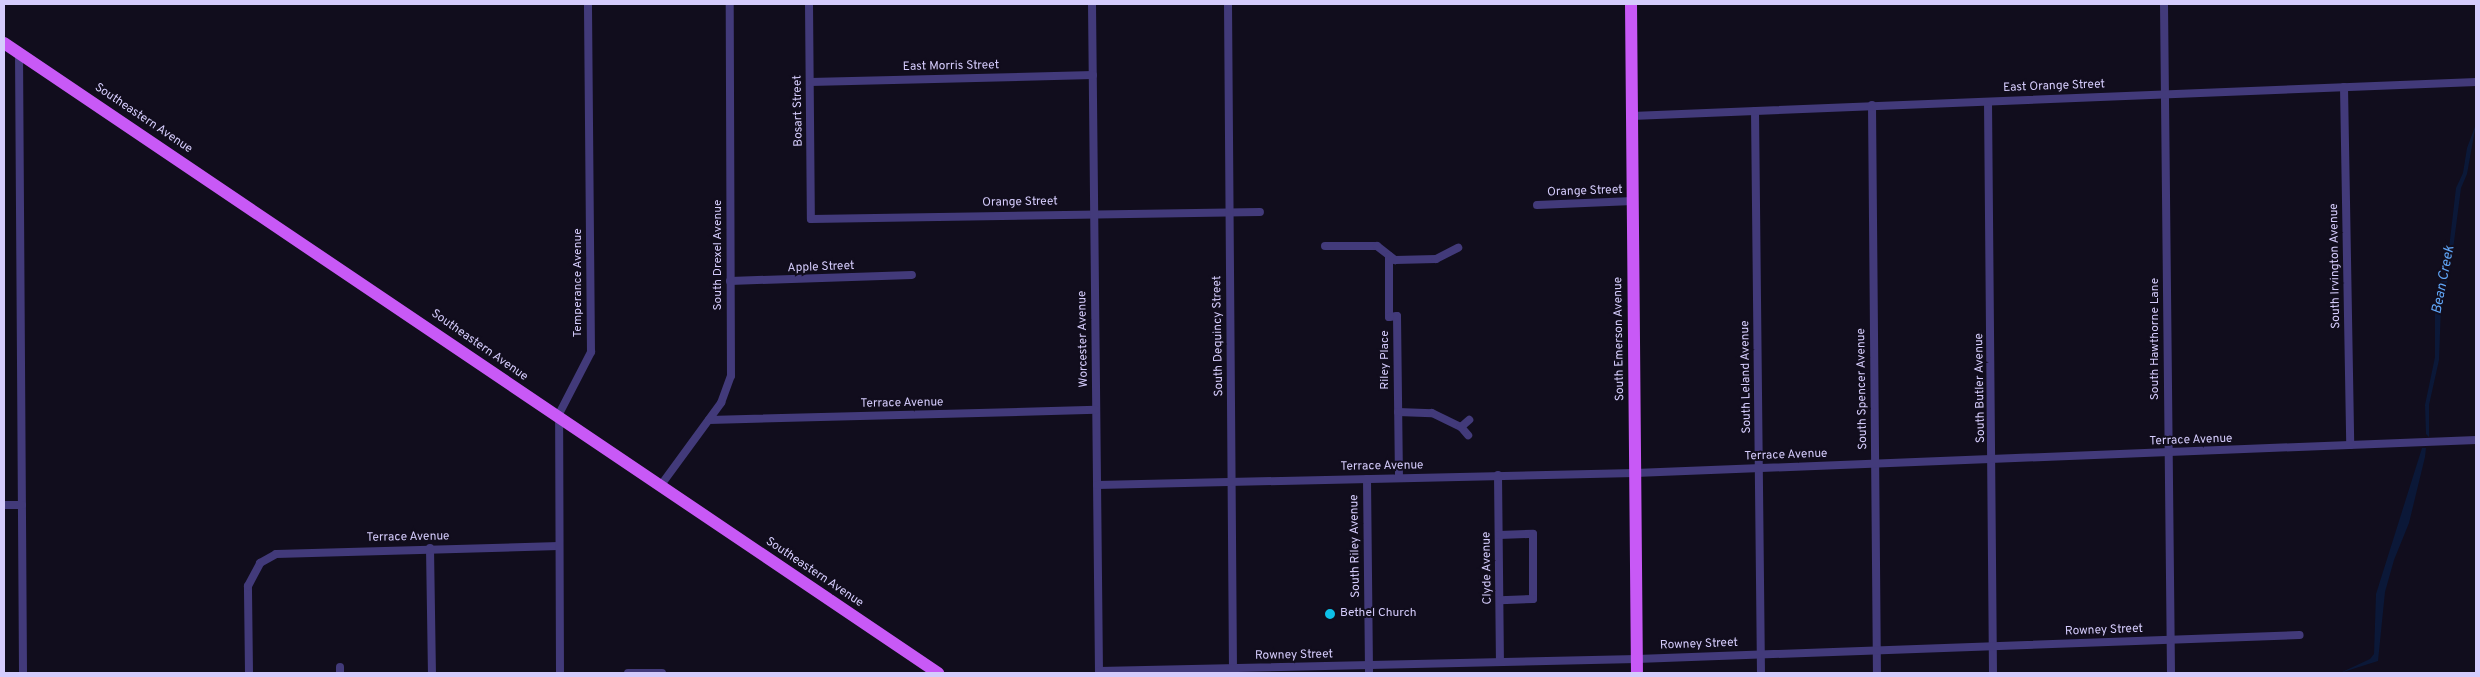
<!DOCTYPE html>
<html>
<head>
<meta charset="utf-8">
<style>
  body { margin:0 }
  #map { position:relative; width:2480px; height:677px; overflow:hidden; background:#110d1d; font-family:Overpass,sans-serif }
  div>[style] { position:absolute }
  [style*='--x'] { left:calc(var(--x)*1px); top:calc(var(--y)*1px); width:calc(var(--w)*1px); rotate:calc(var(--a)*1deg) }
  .water>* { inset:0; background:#0b1838 }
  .minor>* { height:8px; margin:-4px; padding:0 4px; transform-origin:4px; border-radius:4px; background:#423a7a }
  .primary>* { height:12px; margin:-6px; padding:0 6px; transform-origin:6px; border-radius:6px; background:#c859f6 }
  .dots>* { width:14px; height:14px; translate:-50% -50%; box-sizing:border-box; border:2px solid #110d1d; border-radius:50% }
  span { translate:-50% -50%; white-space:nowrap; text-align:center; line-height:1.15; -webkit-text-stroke:4px #110d1d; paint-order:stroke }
  .street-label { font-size:12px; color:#d5ccfc }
  .poi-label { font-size:12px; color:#d5ccfc }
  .left { translate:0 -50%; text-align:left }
  .water-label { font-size:14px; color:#60a5f6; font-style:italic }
  .frame { position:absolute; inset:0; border:5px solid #d5ccfc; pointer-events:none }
</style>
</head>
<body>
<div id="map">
  <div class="water">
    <i style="clip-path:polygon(2476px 124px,2467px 174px,2461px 188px,2451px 265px,2441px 306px,2439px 360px,2429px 405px,2429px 437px,2426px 434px,2425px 405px,2435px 357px,2435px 301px,2448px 257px,2456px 188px,2463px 173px,2467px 148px)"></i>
    <i style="clip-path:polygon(2422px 448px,2426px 448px,2425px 457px,2409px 523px,2394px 560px,2385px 592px,2378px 661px,2340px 673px,2370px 659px,2374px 654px,2376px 594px)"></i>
  </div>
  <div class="minor">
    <i style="--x:809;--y:4;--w:215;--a:89.5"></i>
    <i style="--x:811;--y:219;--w:449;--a:-0.9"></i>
    <i style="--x:1092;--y:4;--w:669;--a:89.4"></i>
    <i style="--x:1228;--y:4;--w:664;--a:89.57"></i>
    <i style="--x:2164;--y:4;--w:669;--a:89.4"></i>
    <i style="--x:19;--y:53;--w:620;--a:89.63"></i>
    <i style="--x:810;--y:82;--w:283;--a:-1.4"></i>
    <i style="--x:2344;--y:87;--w:358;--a:89"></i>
    <i style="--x:1988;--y:102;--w:571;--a:89.5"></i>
    <i style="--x:1872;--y:105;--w:568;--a:89.5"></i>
    <i style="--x:1755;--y:111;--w:562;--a:89.39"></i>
    <i style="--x:1632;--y:116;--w:845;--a:-2.31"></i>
    <i style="--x:1537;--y:205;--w:96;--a:-2.4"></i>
    <i style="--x:1325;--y:246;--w:52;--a:0"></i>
    <i style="--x:1377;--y:246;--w:23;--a:38"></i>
    <i style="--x:1395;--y:260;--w:41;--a:-1.4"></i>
    <i style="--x:1436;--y:259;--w:25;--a:-27"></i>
    <i style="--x:1389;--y:256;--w:61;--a:90"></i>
    <i style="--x:1389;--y:317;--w:8;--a:-7"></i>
    <i style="--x:1397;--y:316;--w:162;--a:89.3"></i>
    <i style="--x:730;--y:281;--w:182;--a:-1.9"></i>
    <i style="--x:1398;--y:412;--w:34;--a:2"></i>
    <i style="--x:1432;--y:413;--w:32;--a:26"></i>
    <i style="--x:1461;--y:427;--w:11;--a:49"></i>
    <i style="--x:709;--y:420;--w:387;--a:-1.5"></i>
    <i style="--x:1461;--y:427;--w:11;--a:-41"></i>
    <i style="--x:1498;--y:475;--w:186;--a:89.4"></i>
    <i style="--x:1367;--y:479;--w:194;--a:89.4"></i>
    <i style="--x:661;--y:485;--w:102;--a:-53.8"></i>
    <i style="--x:721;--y:403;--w:29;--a:-70"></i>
    <i style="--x:731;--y:376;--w:372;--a:-90.2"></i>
    <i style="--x:1097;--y:485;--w:538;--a:-1.28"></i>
    <i style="--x:1635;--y:473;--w:842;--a:-2.25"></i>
    <i style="--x:4;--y:505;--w:18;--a:0"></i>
    <i style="--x:1499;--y:535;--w:34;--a:-2"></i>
    <i style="--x:1533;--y:534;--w:65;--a:90"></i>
    <i style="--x:1533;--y:599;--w:33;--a:178"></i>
    <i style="--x:430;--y:548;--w:125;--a:89.1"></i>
    <i style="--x:340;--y:667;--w:6;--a:90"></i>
    <i style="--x:1099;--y:671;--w:538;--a:-1.28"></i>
    <i style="--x:1637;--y:659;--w:663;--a:-2.07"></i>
    <i style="--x:249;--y:673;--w:87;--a:-90.7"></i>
    <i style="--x:248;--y:586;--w:26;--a:-62"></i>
    <i style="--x:260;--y:563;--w:18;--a:-29"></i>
    <i style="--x:276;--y:554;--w:283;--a:-1.6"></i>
    <i style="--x:560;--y:673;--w:259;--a:-90.2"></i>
    <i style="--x:559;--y:414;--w:70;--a:-62.7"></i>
    <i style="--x:591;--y:352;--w:348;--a:-90.5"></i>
    <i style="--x:628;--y:673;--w:34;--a:0"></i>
  </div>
  <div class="primary">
    <i style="--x:1631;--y:4;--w:669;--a:89.49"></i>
    <i style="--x:4;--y:43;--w:1127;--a:34"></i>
  </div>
  <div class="dots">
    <i style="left:1330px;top:614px;background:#0dc0e8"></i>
  </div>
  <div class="street-label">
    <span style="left:951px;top:67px;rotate:-1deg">East Morris Street</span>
    <span style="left:2054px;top:87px;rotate:-2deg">East Orange Street</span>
    <span style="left:799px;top:111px;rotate:-91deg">Bosart Street</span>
    <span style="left:143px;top:119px;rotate:34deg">Southeastern Avenue</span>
    <span style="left:1585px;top:192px;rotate:-2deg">Orange Street</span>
    <span style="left:1020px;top:203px;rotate:-1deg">Orange Street</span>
    <span style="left:719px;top:255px;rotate:-90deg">South Drexel Avenue</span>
    <span style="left:2336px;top:266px;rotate:-91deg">South Irvington Avenue</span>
    <span style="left:821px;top:268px;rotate:-2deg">Apple Street</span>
    <span style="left:579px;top:283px;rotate:-90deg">Temperance Avenue</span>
    <span style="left:1219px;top:336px;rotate:-91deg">South Dequincy Street</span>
    <span style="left:1084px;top:339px;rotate:-91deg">Worcester Avenue</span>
    <span style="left:1620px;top:339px;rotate:-91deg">South Emerson Avenue</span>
    <span style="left:2156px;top:339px;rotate:-90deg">South Hawthorne Lane</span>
    <span style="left:479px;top:346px;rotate:35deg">Southeastern Avenue</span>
    <span style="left:1386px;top:360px;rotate:-90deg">Riley Place</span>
    <span style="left:1747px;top:377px;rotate:-91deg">South Leland Avenue</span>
    <span style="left:1981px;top:388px;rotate:-91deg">South Butler Avenue</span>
    <span style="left:1863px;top:389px;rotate:-91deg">South Spencer Avenue</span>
    <span style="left:902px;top:404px;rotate:-1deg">Terrace Avenue</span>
    <span style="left:2191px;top:441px;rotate:-2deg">Terrace Avenue</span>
    <span style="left:1786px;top:456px;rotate:-2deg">Terrace Avenue</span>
    <span style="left:1382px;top:467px;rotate:-1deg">Terrace Avenue</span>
    <span style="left:408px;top:538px;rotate:-1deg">Terrace Avenue</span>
    <span style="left:1356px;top:546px;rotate:-91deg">South Riley Avenue</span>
    <span style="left:1488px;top:568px;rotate:-91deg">Clyde Avenue</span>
    <span style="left:814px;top:573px;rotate:34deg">Southeastern Avenue</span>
    <span style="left:2104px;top:631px;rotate:-2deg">Rowney Street</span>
    <span style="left:1699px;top:645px;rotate:-2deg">Rowney Street</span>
    <span style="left:1294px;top:656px;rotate:-1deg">Rowney Street</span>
  </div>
  <div class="poi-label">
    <span class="left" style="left:1340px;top:614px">Bethel Church</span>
  </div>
  <div class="water-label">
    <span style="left:2444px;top:280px;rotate:-79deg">Bean Creek</span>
  </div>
  <div class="frame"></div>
</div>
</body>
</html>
